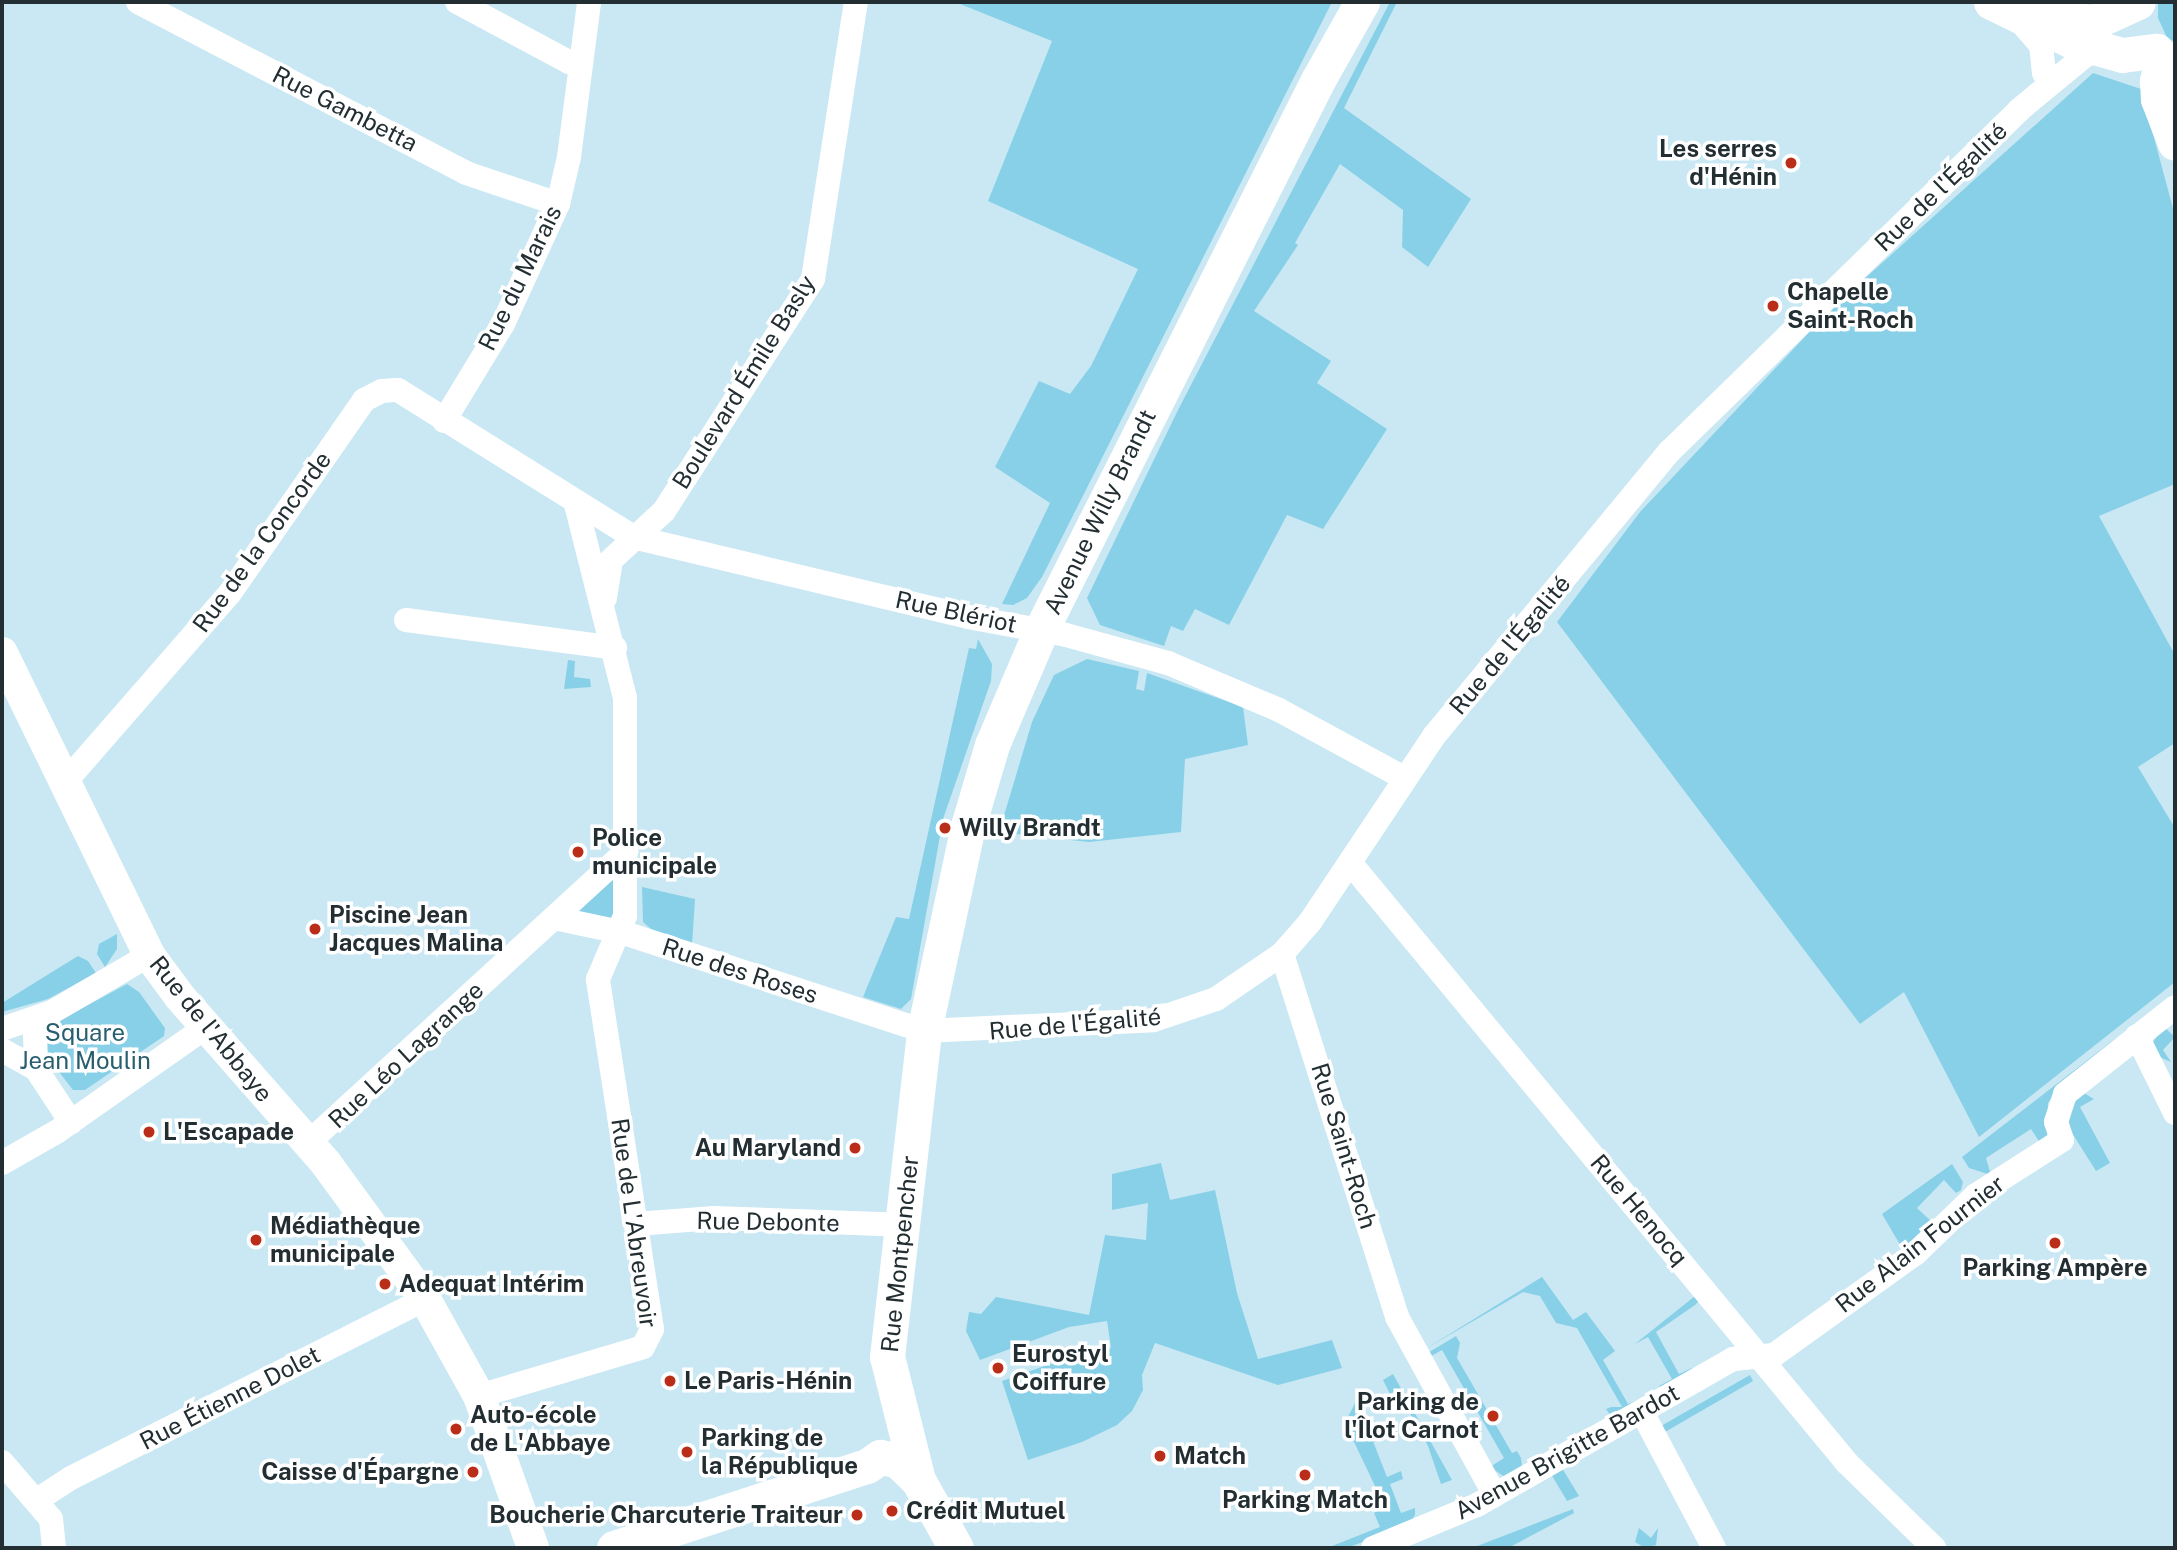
<!DOCTYPE html>
<html>
<head>
<meta charset="utf-8">
<style>
  body { margin:0 }
  #map { position:relative; width:2177px; height:1550px; overflow:hidden; background:#c9e8f3; font-family:"Public Sans",sans-serif }
  div>[style] { position:absolute }
  [style*='--x'] { left:calc(var(--x)*1px); top:calc(var(--y)*1px); width:calc(var(--w)*1px); rotate:calc(var(--a)*1deg) }
  .green>* { inset:0; background:#88d0e7 }
  .minor>* { height:24px; margin:-12px; padding:0 12px; transform-origin:12px; border-radius:12px; background:#fff }
  .tertiary>* { height:32px; margin:-16px; padding:0 16px; transform-origin:16px; border-radius:16px; background:#fff }
  .secondary>* { height:35px; margin:-17.5px; padding:0 17.5px; transform-origin:17.5px; border-radius:17.5px; background:#fff }
  .dots>* { width:19px; height:19px; translate:-50% -50%; box-sizing:border-box; border:4px solid #fff; border-radius:50% }
  span { translate:-50% -50%; white-space:nowrap; text-align:center; line-height:1.15; -webkit-text-stroke:7px #fff; paint-order:stroke }
  .street-label { font-size:24px; color:#222e32 }
  .poi-label { font-size:24px; color:#222e32; font-weight:700 }
  .right { translate:-100% -50%; text-align:right }
  .left { translate:0 -50%; text-align:left }
  .park-label { font-size:24px; color:#285f6f }
  .frame { position:absolute; inset:0; border:4px solid #222e32; pointer-events:none }
</style>
</head>
<body>
<div id="map">
  <div class="green">
    <i style="clip-path:polygon(955px 2px,1332px 2px,1042px 577px,1027px 598px,1013px 605px,1002px 604px,1050px 503px,995px 467px,1039px 381px,1070px 394px,1091px 366px,1138px 269px,988px 201px,1052px 41px)"></i>
    <i style="clip-path:polygon(1390px 2px,1397px 2px,1344px 108px,1471px 199px,1428px 267px,1402px 247px,1403px 210px,1340px 164px,1295px 243px,1298px 245px,1254px 311px,1331px 361px,1317px 383px,1387px 429px,1323px 529px,1287px 515px,1229px 625px,1195px 609px,1183px 631px,1171px 626px,1164px 646px,1100px 625px,1087px 598px,1178px 410px)"></i>
    <i style="clip-path:polygon(2175px 2px,2175px 39px,2169px 42px,2158px 18px,2158px 3px)"></i>
    <i style="clip-path:polygon(2093px 73px,2141px 89px,2175px 216px,2175px 484px,2099px 516px,2175px 655px,2175px 743px,2138px 767px,2175px 828px,2175px 982px,1979px 1137px,1904px 992px,1860px 1024px,1557px 622px,1640px 512px,1832px 308px)"></i>
    <i style="clip-path:polygon(978px 639px,992px 664px,991px 681px,943px 819px,911px 999px,901px 1009px,863px 997px,896px 917px,909px 919px,969px 648px,976px 649px)"></i>
    <i style="clip-path:polygon(1087px 659px,1139px 671px,1136px 689px,1144px 691px,1147px 673px,1243px 707px,1248px 745px,1185px 759px,1181px 832px,1089px 842px,999px 832px,1032px 722px,1054px 675px)"></i>
    <i style="clip-path:polygon(568px 660px,575px 661px,574px 677px,590px 679px,591px 687px,564px 689px)"></i>
    <i style="clip-path:polygon(615px 871px,616px 924px,577px 913px)"></i>
    <i style="clip-path:polygon(642px 887px,695px 899px,692px 945px,652px 930px,643px 922px)"></i>
    <i style="clip-path:polygon(117px 934px,117px 949px,105px 967px,97px 954px,99px 944px)"></i>
    <i style="clip-path:polygon(78px 956px,88px 961px,96px 973px,48px 999px,2px 1012px,2px 1003px)"></i>
    <i style="clip-path:polygon(127px 984px,139px 992px,165px 1028px,164px 1036px,85px 1090px,73px 1090px,43px 1051px,51px 1025px)"></i>
    <i style="clip-path:polygon(2164px 1027px,2175px 1037px,2163px 1050px,2171px 1062px,2157px 1056px,2153px 1042px)"></i>
    <i style="clip-path:polygon(2120px 1035px,2058px 1088px,2048px 1103px,2047px 1139px,2040px 1143px,2031px 1129px,1986px 1158px,1991px 1175px,1969px 1168px,1962px 1157px)"></i>
    <i style="clip-path:polygon(2084px 1093px,2094px 1099px,2080px 1107px,2110px 1163px,2096px 1171px,2067px 1125px,2068px 1107px)"></i>
    <i style="clip-path:polygon(1161px 1163px,1170px 1200px,1215px 1190px,1237px 1293px,1258px 1359px,1332px 1340px,1342px 1368px,1278px 1385px,1155px 1343px,1142px 1375px,1143px 1390px,1132px 1411px,1117px 1425px,1082px 1442px,1028px 1460px,1002px 1381px,1076px 1355px,1111px 1348px,1107px 1321px,1069px 1327px,980px 1360px,966px 1331px,969px 1312px,981px 1314px,996px 1297px,1089px 1315px,1105px 1235px,1146px 1240px,1148px 1203px,1112px 1210px,1112px 1174px)"></i>
    <i style="clip-path:polygon(1952px 1164px,1963px 1182px,1961px 1190px,1956px 1193px,1944px 1180px,1917px 1208px,1933px 1223px,1916px 1242px,1902px 1248px,1882px 1214px)"></i>
    <i style="clip-path:polygon(1542px 1277px,1573px 1320px,1586px 1312px,1615px 1351px,1603px 1360px,1628px 1404px,1643px 1398px,1610px 1415px,1606px 1409px,1611px 1407px,1622px 1407px,1577px 1328px,1556px 1323px,1540px 1296px,1523px 1292px,1427px 1348px)"></i>
    <i style="clip-path:polygon(1695px 1296px,1699px 1301px,1695px 1305px,1656px 1332px,1679px 1374px,1692px 1368px,1694px 1373px,1662px 1389px,1659px 1386px,1672px 1379px,1648px 1337px,1635px 1344px)"></i>
    <i style="clip-path:polygon(1456px 1336px,1460px 1343px,1457px 1358px,1512px 1453px,1517px 1451px,1521px 1458px,1522px 1467px,1505px 1477px,1490px 1467px,1504px 1458px,1442px 1350px,1428px 1358px,1426px 1354px)"></i>
    <i style="clip-path:polygon(1393px 1374px,1452px 1480px,1441px 1484px,1428px 1446px,1397px 1390px,1390px 1394px,1383px 1380px)"></i>
    <i style="clip-path:polygon(1750px 1375px,1753px 1381px,1665px 1432px,1661px 1426px)"></i>
    <i style="clip-path:polygon(1370px 1394px,1358px 1403px,1387px 1477px,1401px 1471px,1403px 1479px,1390px 1484px,1401px 1513px,1415px 1508px,1415px 1515px,1409px 1524px,1347px 1548px,1327px 1548px,1380px 1527px,1374px 1513px,1385px 1507px,1345px 1423px,1356px 1401px)"></i>
    <i style="clip-path:polygon(1562px 1468px,1579px 1496px,1567px 1501px,1551px 1474px)"></i>
    <i style="clip-path:polygon(1573px 1509px,1574px 1513px,1508px 1548px,1472px 1548px)"></i>
    <i style="clip-path:polygon(1639px 1528px,1651px 1538px,1658px 1528px,1656px 1545px,1645px 1548px,1635px 1542px)"></i>
  </div>
  <div class="minor">
    <i style="--x:138;--y:2;--w:370;--a:27.5"></i>
    <i style="--x:466;--y:173;--w:97;--a:18.6"></i>
    <i style="--x:457;--y:2;--w:127;--a:28.2"></i>
    <i style="--x:569;--y:62;--w:12;--a:0"></i>
    <i style="--x:2019;--y:20;--w:33;--a:49"></i>
    <i style="--x:2041;--y:45;--w:28;--a:84"></i>
    <i style="--x:444;--y:421;--w:114;--a:-58.7"></i>
    <i style="--x:503;--y:324;--w:132;--a:-65.4"></i>
    <i style="--x:558;--y:204;--w:48;--a:-76.8"></i>
    <i style="--x:569;--y:157;--w:156;--a:-82.6"></i>
    <i style="--x:605;--y:598;--w:38;--a:-81"></i>
    <i style="--x:611;--y:560;--w:72;--a:-42.8"></i>
    <i style="--x:664;--y:511;--w:276;--a:-57.3"></i>
    <i style="--x:813;--y:279;--w:280;--a:-81.2"></i>
    <i style="--x:406;--y:620;--w:211;--a:7.6"></i>
    <i style="--x:66;--y:781;--w:249;--a:-48.9"></i>
    <i style="--x:230;--y:593;--w:235;--a:-55.2"></i>
    <i style="--x:364;--y:400;--w:20;--a:-27"></i>
    <i style="--x:382;--y:391;--w:16;--a:-4"></i>
    <i style="--x:398;--y:390;--w:277;--a:32"></i>
    <i style="--x:633;--y:537;--w:344;--a:13.4"></i>
    <i style="--x:968;--y:617;--w:100;--a:10.4"></i>
    <i style="--x:1066;--y:635;--w:106;--a:15.4"></i>
    <i style="--x:1168;--y:663;--w:121;--a:22.9"></i>
    <i style="--x:1279;--y:710;--w:142;--a:28.5"></i>
    <i style="--x:1352;--y:865;--w:776;--a:50.38"></i>
    <i style="--x:1847;--y:1463;--w:122;--a:44.3"></i>
    <i style="--x:554;--y:918;--w:68;--a:11.8"></i>
    <i style="--x:621;--y:932;--w:319;--a:18.1"></i>
    <i style="--x:924;--y:1031;--w:230;--a:-2.7"></i>
    <i style="--x:1154;--y:1020;--w:65;--a:-18.7"></i>
    <i style="--x:1216;--y:999;--w:80;--a:-34.3"></i>
    <i style="--x:1282;--y:954;--w:43;--a:-48.8"></i>
    <i style="--x:1310;--y:922;--w:224;--a:-56.3"></i>
    <i style="--x:1434;--y:736;--w:370;--a:-50.4"></i>
    <i style="--x:1670;--y:451;--w:488;--a:-44.3"></i>
    <i style="--x:2019;--y:110;--w:88;--a:-39.5"></i>
    <i style="--x:2087;--y:54;--w:21;--a:-8"></i>
    <i style="--x:1282;--y:954;--w:381;--a:72.4"></i>
    <i style="--x:1397;--y:1317;--w:203;--a:61.2"></i>
    <i style="--x:52;--y:1012;--w:28;--a:128"></i>
    <i style="--x:35;--y:1034;--w:35;--a:88"></i>
    <i style="--x:36;--y:1069;--w:64;--a:56.6"></i>
    <i style="--x:2;--y:1029;--w:53;--a:-18.8"></i>
    <i style="--x:52;--y:1012;--w:113;--a:-30.4"></i>
    <i style="--x:2137;--y:1036;--w:86;--a:63.7"></i>
    <i style="--x:2;--y:1050;--w:39;--a:29"></i>
    <i style="--x:308;--y:1143;--w:432;--a:-42.5"></i>
    <i style="--x:2;--y:1163;--w:64;--a:-29.7"></i>
    <i style="--x:58;--y:1131;--w:181;--a:-35.1"></i>
    <i style="--x:636;--y:1224;--w:78;--a:-4.4"></i>
    <i style="--x:714;--y:1218;--w:187;--a:2.1"></i>
    <i style="--x:479;--y:1396;--w:171;--a:-16.6"></i>
    <i style="--x:643;--y:1347;--w:20;--a:-63"></i>
    <i style="--x:652;--y:1329;--w:354;--a:-98.8"></i>
    <i style="--x:598;--y:979;--w:69;--a:-66.8"></i>
    <i style="--x:625;--y:916;--w:218;--a:-90"></i>
    <i style="--x:625;--y:698;--w:200;--a:-104.2"></i>
    <i style="--x:1642;--y:1412;--w:154;--a:62.1"></i>
    <i style="--x:2;--y:1462;--w:75;--a:49.3"></i>
    <i style="--x:51;--y:1519;--w:29;--a:84"></i>
    <i style="--x:37;--y:1500;--w:40;--a:-32.9"></i>
    <i style="--x:71;--y:1478;--w:397;--a:-26.8"></i>
    <i style="--x:1373;--y:1548;--w:113;--a:-22.5"></i>
    <i style="--x:1477;--y:1505;--w:295;--a:-29.7"></i>
    <i style="--x:1733;--y:1359;--w:41;--a:-5.6"></i>
    <i style="--x:1774;--y:1355;--w:175;--a:-35.7"></i>
    <i style="--x:1916;--y:1253;--w:83;--a:-44"></i>
    <i style="--x:1976;--y:1195;--w:102;--a:-32.6"></i>
    <i style="--x:2062;--y:1140;--w:19;--a:-108"></i>
    <i style="--x:2056;--y:1122;--w:29;--a:-72"></i>
    <i style="--x:2065;--y:1094;--w:140;--a:-38.3"></i>
  </div>
  <div class="tertiary">
    <i style="--x:2;--y:653;--w:336;--a:64"></i>
    <i style="--x:149;--y:955;--w:52;--a:53.6"></i>
    <i style="--x:180;--y:997;--w:220;--a:48.7"></i>
    <i style="--x:325;--y:1162;--w:170;--a:53.9"></i>
    <i style="--x:425;--y:1299;--w:111;--a:60.9"></i>
    <i style="--x:479;--y:1396;--w:161;--a:70.4"></i>
  </div>
  <div class="secondary">
    <i style="--x:1991;--y:2;--w:90;--a:25.7"></i>
    <i style="--x:2072;--y:41;--w:52;--a:15.6"></i>
    <i style="--x:2122;--y:55;--w:35;--a:-7"></i>
    <i style="--x:2051;--y:10;--w:23;--a:25"></i>
    <i style="--x:2072;--y:20;--w:22;--a:5"></i>
    <i style="--x:2094;--y:22;--w:48;--a:-24.4"></i>
    <i style="--x:2163;--y:58;--w:24;--a:105"></i>
    <i style="--x:2157;--y:81;--w:18;--a:87"></i>
    <i style="--x:2158;--y:99;--w:47;--a:68.9"></i>
    <i style="--x:614;--y:1548;--w:266;--a:-18"></i>
    <i style="--x:867;--y:1466;--w:16;--a:-35"></i>
    <i style="--x:880;--y:1457;--w:17;--a:10"></i>
    <i style="--x:897;--y:1460;--w:29;--a:44"></i>
    <i style="--x:956;--y:1548;--w:78;--a:-119.2"></i>
    <i style="--x:918;--y:1480;--w:127;--a:-104.1"></i>
    <i style="--x:887;--y:1357;--w:328;--a:-83.5"></i>
    <i style="--x:924;--y:1031;--w:210;--a:-77.9"></i>
    <i style="--x:968;--y:826;--w:84;--a:-73.5"></i>
    <i style="--x:992;--y:745;--w:125;--a:-66.9"></i>
    <i style="--x:1041;--y:630;--w:616;--a:-63.27"></i>
    <i style="--x:1318;--y:80;--w:90;--a:-60.6"></i>
  </div>
  <div class="dots">
    <i style="left:1791px;top:163px;background:#ba2d18"></i>
    <i style="left:1773px;top:306px;background:#ba2d18"></i>
    <i style="left:945px;top:828px;background:#ba2d18"></i>
    <i style="left:578px;top:852px;background:#ba2d18"></i>
    <i style="left:315px;top:929px;background:#ba2d18"></i>
    <i style="left:149px;top:1132px;background:#ba2d18"></i>
    <i style="left:855px;top:1148px;background:#ba2d18"></i>
    <i style="left:256px;top:1240px;background:#ba2d18"></i>
    <i style="left:2055px;top:1243px;background:#ba2d18"></i>
    <i style="left:385px;top:1284px;background:#ba2d18"></i>
    <i style="left:998px;top:1368px;background:#ba2d18"></i>
    <i style="left:670px;top:1381px;background:#ba2d18"></i>
    <i style="left:1493px;top:1416px;background:#ba2d18"></i>
    <i style="left:456px;top:1429px;background:#ba2d18"></i>
    <i style="left:687px;top:1452px;background:#ba2d18"></i>
    <i style="left:1160px;top:1456px;background:#ba2d18"></i>
    <i style="left:473px;top:1472px;background:#ba2d18"></i>
    <i style="left:1305px;top:1475px;background:#ba2d18"></i>
    <i style="left:892px;top:1511px;background:#ba2d18"></i>
    <i style="left:857px;top:1515px;background:#ba2d18"></i>
  </div>
  <div class="street-label">
    <span style="left:345px;top:109px;rotate:27deg">Rue Gambetta</span>
    <span style="left:1941px;top:187px;rotate:-44deg">Rue de l'Égalité</span>
    <span style="left:520px;top:278px;rotate:-64deg">Rue du Marais</span>
    <span style="left:744px;top:382px;rotate:-58deg">Boulevard Émile Basly</span>
    <span style="left:1100px;top:512px;rotate:-64deg">Avenue Willy Brandt</span>
    <span style="left:262px;top:542px;rotate:-54deg">Rue de la Concorde</span>
    <span style="left:956px;top:612px;rotate:12deg">Rue Blériot</span>
    <span style="left:1510px;top:645px;rotate:-50deg">Rue de l'Égalité</span>
    <span style="left:740px;top:971px;rotate:18deg">Rue des Roses</span>
    <span style="left:1075px;top:1024px;rotate:-5deg">Rue de l'Égalité</span>
    <span style="left:211px;top:1029px;rotate:51deg">Rue de l'Abbaye</span>
    <span style="left:406px;top:1055px;rotate:-43deg">Rue Léo Lagrange</span>
    <span style="left:1344px;top:1146px;rotate:73deg">Rue Saint-Roch</span>
    <span style="left:1639px;top:1210px;rotate:50deg">Rue Henocq</span>
    <span style="left:768px;top:1222px;rotate:1deg">Rue Debonte</span>
    <span style="left:634px;top:1223px;rotate:82deg">Rue de L'Abreuvoir</span>
    <span style="left:1920px;top:1244px;rotate:-38deg">Rue Alain Fournier</span>
    <span style="left:900px;top:1254px;rotate:-84deg">Rue Montpencher</span>
    <span style="left:230px;top:1398px;rotate:-27deg">Rue Étienne Dolet</span>
    <span style="left:1567px;top:1452px;rotate:-29deg">Avenue Brigitte Bardot</span>
  </div>
  <div class="poi-label">
    <span class="right" style="left:1777px;top:163px">Les serres<br>d'Hénin</span>
    <span class="left" style="left:1787px;top:306px">Chapelle<br>Saint-Roch</span>
    <span class="left" style="left:959px;top:828px">Willy Brandt</span>
    <span class="left" style="left:592px;top:852px">Police<br>municipale</span>
    <span class="left" style="left:329px;top:929px">Piscine Jean<br>Jacques Malina</span>
    <span class="left" style="left:163px;top:1132px">L'Escapade</span>
    <span class="right" style="left:841px;top:1148px">Au Maryland</span>
    <span class="left" style="left:270px;top:1240px">Médiathèque<br>municipale</span>
    <span style="left:2055px;top:1268px">Parking Ampère</span>
    <span class="left" style="left:399px;top:1284px">Adequat Intérim</span>
    <span class="left" style="left:1012px;top:1368px">Eurostyl<br>Coiffure</span>
    <span class="left" style="left:684px;top:1381px">Le Paris-Hénin</span>
    <span class="right" style="left:1479px;top:1416px">Parking de<br>l'Îlot Carnot</span>
    <span class="left" style="left:470px;top:1429px">Auto-école<br>de L'Abbaye</span>
    <span class="left" style="left:701px;top:1452px">Parking de<br>la République</span>
    <span class="left" style="left:1174px;top:1456px">Match</span>
    <span class="right" style="left:459px;top:1472px">Caisse d'Épargne</span>
    <span style="left:1305px;top:1500px">Parking Match</span>
    <span class="left" style="left:906px;top:1511px">Crédit Mutuel</span>
    <span class="right" style="left:843px;top:1515px">Boucherie Charcuterie Traiteur</span>
  </div>
  <div class="park-label">
    <span style="left:85px;top:1047px">Square<br>Jean Moulin</span>
  </div>
  <div class="frame"></div>
</div>
</body>
</html>
